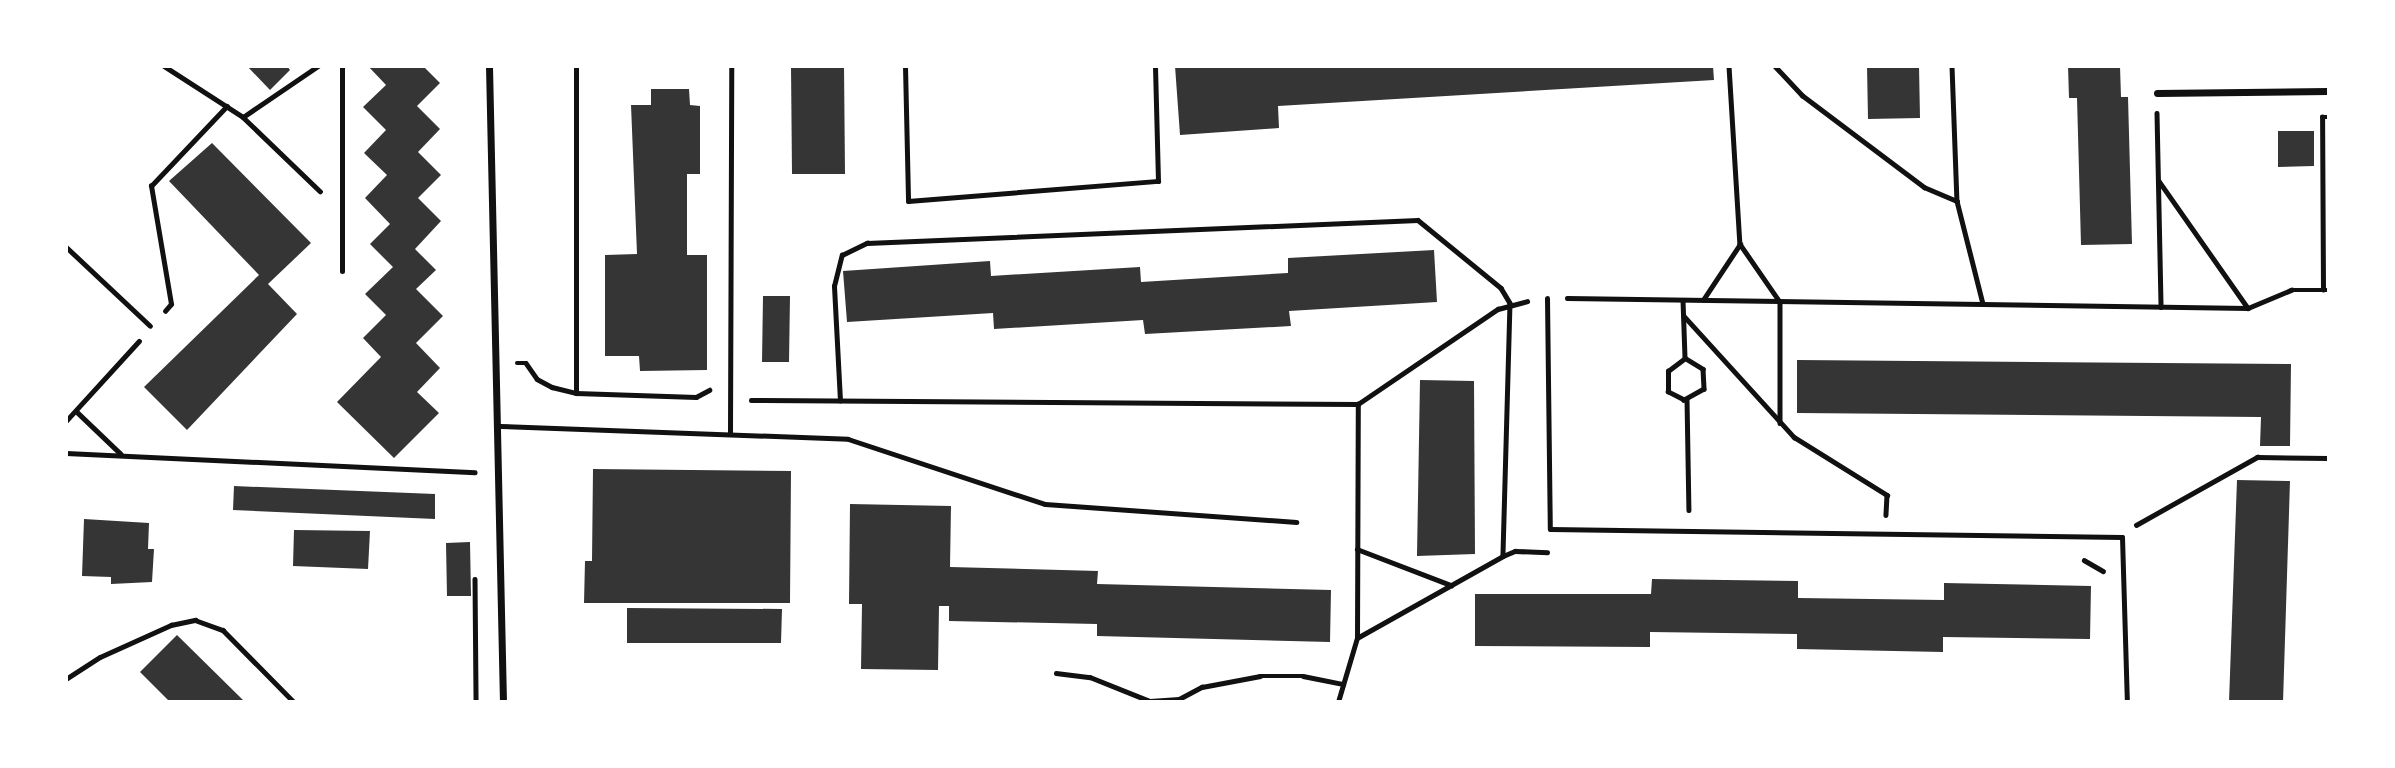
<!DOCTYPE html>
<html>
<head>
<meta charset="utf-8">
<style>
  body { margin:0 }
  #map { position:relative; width:2395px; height:768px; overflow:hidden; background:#fff; font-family:Roboto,sans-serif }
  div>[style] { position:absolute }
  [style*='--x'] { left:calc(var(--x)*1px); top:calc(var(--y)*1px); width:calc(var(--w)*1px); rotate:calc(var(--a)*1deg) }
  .building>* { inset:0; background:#353535 }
  .path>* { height:4.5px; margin:-2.25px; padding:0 2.25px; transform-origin:2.25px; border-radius:2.25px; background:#111 }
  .service>* { height:5px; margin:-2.5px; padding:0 2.5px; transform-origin:2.5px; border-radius:2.5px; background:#111 }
  .minor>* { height:7px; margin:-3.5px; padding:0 3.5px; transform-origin:3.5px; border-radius:3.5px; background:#111 }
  span { translate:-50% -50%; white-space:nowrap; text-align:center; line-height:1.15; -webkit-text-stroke:5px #fff; paint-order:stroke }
  .frame { position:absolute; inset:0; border:68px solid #fff; pointer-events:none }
</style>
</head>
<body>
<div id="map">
  <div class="building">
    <i style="clip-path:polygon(247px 66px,287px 66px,290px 70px,270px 90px)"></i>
    <i style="clip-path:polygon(368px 66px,423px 66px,440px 83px,417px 106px,440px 129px,418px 152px,441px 175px,418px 198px,441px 221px,415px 249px,436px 270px,416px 289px,443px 316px,416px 343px,440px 368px,417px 392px,439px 413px,394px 458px,337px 402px,381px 357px,363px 338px,386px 315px,365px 294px,393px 267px,370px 244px,390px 224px,365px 198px,387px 175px,364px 153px,386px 130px,363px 107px,386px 85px)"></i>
    <i style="clip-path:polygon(791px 66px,844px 66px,845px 174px,792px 174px)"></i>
    <i style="clip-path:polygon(1175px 66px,1713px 66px,1714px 80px,1278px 106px,1279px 128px,1180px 135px)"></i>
    <i style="clip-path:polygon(1867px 66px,1919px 66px,1920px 118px,1868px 119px)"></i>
    <i style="clip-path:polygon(2068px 66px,2120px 66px,2121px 97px,2128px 97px,2132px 244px,2081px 245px,2077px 98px,2069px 98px)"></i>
    <i style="clip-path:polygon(651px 89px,689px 89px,690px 105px,700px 106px,700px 174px,687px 174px,687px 255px,707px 255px,707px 370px,640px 371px,639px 356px,605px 356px,605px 255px,637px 254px,631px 105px,651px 105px)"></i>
    <i style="clip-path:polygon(2278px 131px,2314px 131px,2314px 166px,2278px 167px)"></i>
    <i style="clip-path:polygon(212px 143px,311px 243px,268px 284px,297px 314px,187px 430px,144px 387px,259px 275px,169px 181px)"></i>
    <i style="clip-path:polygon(1434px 250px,1437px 302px,1289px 311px,1291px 326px,1145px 334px,1143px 320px,994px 329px,993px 313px,847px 322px,843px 271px,990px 261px,991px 276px,1140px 267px,1141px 282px,1288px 273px,1288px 258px)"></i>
    <i style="clip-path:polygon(763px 296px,790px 296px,789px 362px,762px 362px)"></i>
    <i style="clip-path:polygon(1797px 360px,2291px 364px,2290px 446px,2260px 446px,2261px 417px,1797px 413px)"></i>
    <i style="clip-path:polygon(1420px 380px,1474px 381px,1475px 554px,1417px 556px)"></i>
    <i style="clip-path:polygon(593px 469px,791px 471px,790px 603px,584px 603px,585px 561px,592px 561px)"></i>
    <i style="clip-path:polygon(2237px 480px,2290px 481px,2283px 702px,2229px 702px)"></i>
    <i style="clip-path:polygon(234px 486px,435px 494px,435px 519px,233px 510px)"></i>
    <i style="clip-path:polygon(850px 504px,951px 506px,950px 567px,1098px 571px,1097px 584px,1331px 590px,1330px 642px,1097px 636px,1097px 624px,949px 621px,949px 606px,939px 606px,938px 670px,861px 669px,862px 604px,849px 604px)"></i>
    <i style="clip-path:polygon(84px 519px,149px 523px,148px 549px,154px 549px,152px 582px,111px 584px,111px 577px,82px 576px)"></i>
    <i style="clip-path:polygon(294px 530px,370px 531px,368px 569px,293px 566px)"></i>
    <i style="clip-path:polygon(470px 542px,471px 596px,447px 596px,446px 543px)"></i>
    <i style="clip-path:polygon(1652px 579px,1798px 581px,1798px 598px,1944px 600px,1944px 583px,2091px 586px,2090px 639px,1943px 637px,1943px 652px,1797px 649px,1797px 634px,1650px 632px,1650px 647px,1475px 646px,1475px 594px,1651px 594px)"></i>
    <i style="clip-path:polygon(627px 608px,782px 609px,781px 643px,627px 643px)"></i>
    <i style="clip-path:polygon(177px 635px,245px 702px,170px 702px,140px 672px)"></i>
  </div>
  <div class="path">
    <i style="--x:164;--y:66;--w:94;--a:32.8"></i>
    <i style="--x:243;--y:117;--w:107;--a:43.9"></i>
    <i style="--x:1729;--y:66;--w:178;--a:86.5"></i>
    <i style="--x:1740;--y:244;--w:70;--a:55.4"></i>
    <i style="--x:1780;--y:302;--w:121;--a:90"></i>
    <i style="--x:1775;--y:66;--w:40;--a:47"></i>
    <i style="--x:1802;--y:95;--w:153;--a:37"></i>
    <i style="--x:1924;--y:187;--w:36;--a:23"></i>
    <i style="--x:1952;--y:66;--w:135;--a:87.9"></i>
    <i style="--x:1957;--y:201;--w:106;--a:75.8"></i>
    <i style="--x:2157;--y:113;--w:194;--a:88.8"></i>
    <i style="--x:243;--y:117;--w:91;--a:-34.2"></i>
    <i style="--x:2159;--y:181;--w:155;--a:55"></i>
    <i style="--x:2323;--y:290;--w:173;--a:-90.3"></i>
    <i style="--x:2322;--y:117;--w:6;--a:0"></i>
    <i style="--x:1567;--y:298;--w:681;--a:0.84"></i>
    <i style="--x:2248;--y:308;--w:47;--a:-22.7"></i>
    <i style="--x:2291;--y:290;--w:37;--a:0"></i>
    <i style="--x:1683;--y:300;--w:58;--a:88"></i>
    <i style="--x:1685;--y:358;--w:21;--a:31"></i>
    <i style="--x:1703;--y:369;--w:20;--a:87"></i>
    <i style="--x:1704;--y:389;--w:23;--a:151"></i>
    <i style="--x:1684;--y:400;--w:18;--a:-153"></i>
    <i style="--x:1668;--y:392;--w:21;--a:-90"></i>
    <i style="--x:1668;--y:371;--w:21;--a:-37"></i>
    <i style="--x:1703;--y:300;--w:67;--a:-56.5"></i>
    <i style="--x:165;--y:311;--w:9;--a:-49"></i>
    <i style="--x:171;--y:304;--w:120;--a:-99.6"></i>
    <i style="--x:151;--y:186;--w:110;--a:-46.5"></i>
    <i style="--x:1684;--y:316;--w:164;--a:47.7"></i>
    <i style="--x:1794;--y:437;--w:110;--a:31.9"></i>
    <i style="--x:1887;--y:495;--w:20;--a:93"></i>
    <i style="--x:517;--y:363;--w:9;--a:0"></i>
    <i style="--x:526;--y:363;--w:19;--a:55"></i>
    <i style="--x:537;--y:379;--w:17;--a:28"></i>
    <i style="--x:552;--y:387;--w:25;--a:14"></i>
    <i style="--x:576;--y:393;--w:120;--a:1.9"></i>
    <i style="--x:696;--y:397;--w:15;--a:-28"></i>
    <i style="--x:576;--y:393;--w:327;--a:-90"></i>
    <i style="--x:1687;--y:399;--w:111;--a:89"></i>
    <i style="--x:751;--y:400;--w:607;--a:0.38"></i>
    <i style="--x:1358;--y:404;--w:169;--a:-34.2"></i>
    <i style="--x:1498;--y:309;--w:30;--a:-15"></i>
    <i style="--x:840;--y:401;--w:115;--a:-93"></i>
    <i style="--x:834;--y:286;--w:32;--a:-76"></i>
    <i style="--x:842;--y:255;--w:28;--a:-26"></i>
    <i style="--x:867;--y:243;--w:551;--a:-2.39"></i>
    <i style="--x:1418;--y:220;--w:107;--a:39.3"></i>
    <i style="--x:1501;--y:288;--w:17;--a:59"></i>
    <i style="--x:1510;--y:303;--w:253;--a:91.6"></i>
    <i style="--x:76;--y:411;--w:62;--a:43.7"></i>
    <i style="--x:66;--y:421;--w:108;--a:-47.6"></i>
    <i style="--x:66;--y:453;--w:409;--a:2.7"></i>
    <i style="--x:2136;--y:525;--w:139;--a:-29.3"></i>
    <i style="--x:2257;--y:457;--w:71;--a:0.8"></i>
    <i style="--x:1357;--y:549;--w:101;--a:21"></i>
    <i style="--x:2084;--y:560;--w:22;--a:30"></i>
    <i style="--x:475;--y:579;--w:123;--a:89.5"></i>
    <i style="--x:1357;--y:638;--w:234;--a:-89.8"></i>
    <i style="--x:1056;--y:673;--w:34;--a:7"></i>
    <i style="--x:1090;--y:677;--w:65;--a:21.8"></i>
    <i style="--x:1150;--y:701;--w:29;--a:-4"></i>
    <i style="--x:1179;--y:699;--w:26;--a:-28"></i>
    <i style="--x:1202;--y:687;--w:59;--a:-10.7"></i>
    <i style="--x:1260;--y:676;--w:43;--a:0"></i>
    <i style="--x:1303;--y:676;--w:41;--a:11.3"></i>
    <i style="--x:66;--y:679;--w:40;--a:-32.9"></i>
    <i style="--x:100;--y:657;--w:78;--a:-24.3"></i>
    <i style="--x:171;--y:625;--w:25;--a:-12"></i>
    <i style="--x:195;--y:620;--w:30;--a:20"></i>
    <i style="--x:223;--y:630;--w:101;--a:45.4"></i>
    <i style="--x:1338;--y:702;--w:67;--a:-73.5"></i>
    <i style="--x:1357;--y:638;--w:167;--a:-29.3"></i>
    <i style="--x:1503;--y:556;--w:13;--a:-23"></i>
    <i style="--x:1515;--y:551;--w:32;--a:2"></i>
  </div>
  <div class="service">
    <i style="--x:905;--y:66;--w:135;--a:88.7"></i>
    <i style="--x:908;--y:201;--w:251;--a:-4.6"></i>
    <i style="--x:1158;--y:181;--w:115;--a:-91.5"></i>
    <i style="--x:66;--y:247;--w:115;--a:43.2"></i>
    <i style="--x:342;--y:271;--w:205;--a:-90"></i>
    <i style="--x:1547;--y:298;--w:231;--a:89.3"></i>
    <i style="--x:1550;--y:529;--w:572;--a:0.8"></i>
    <i style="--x:2122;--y:537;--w:165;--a:88.3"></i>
    <i style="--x:500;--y:426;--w:348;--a:2.1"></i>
    <i style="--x:848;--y:439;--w:207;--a:18.3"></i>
    <i style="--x:1045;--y:504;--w:252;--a:4.1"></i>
    <i style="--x:730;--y:434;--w:368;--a:-89.8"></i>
  </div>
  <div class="minor">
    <i style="--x:489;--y:66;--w:636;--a:88.74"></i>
    <i style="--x:2157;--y:93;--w:171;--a:-0.7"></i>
  </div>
  <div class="frame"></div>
</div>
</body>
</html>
